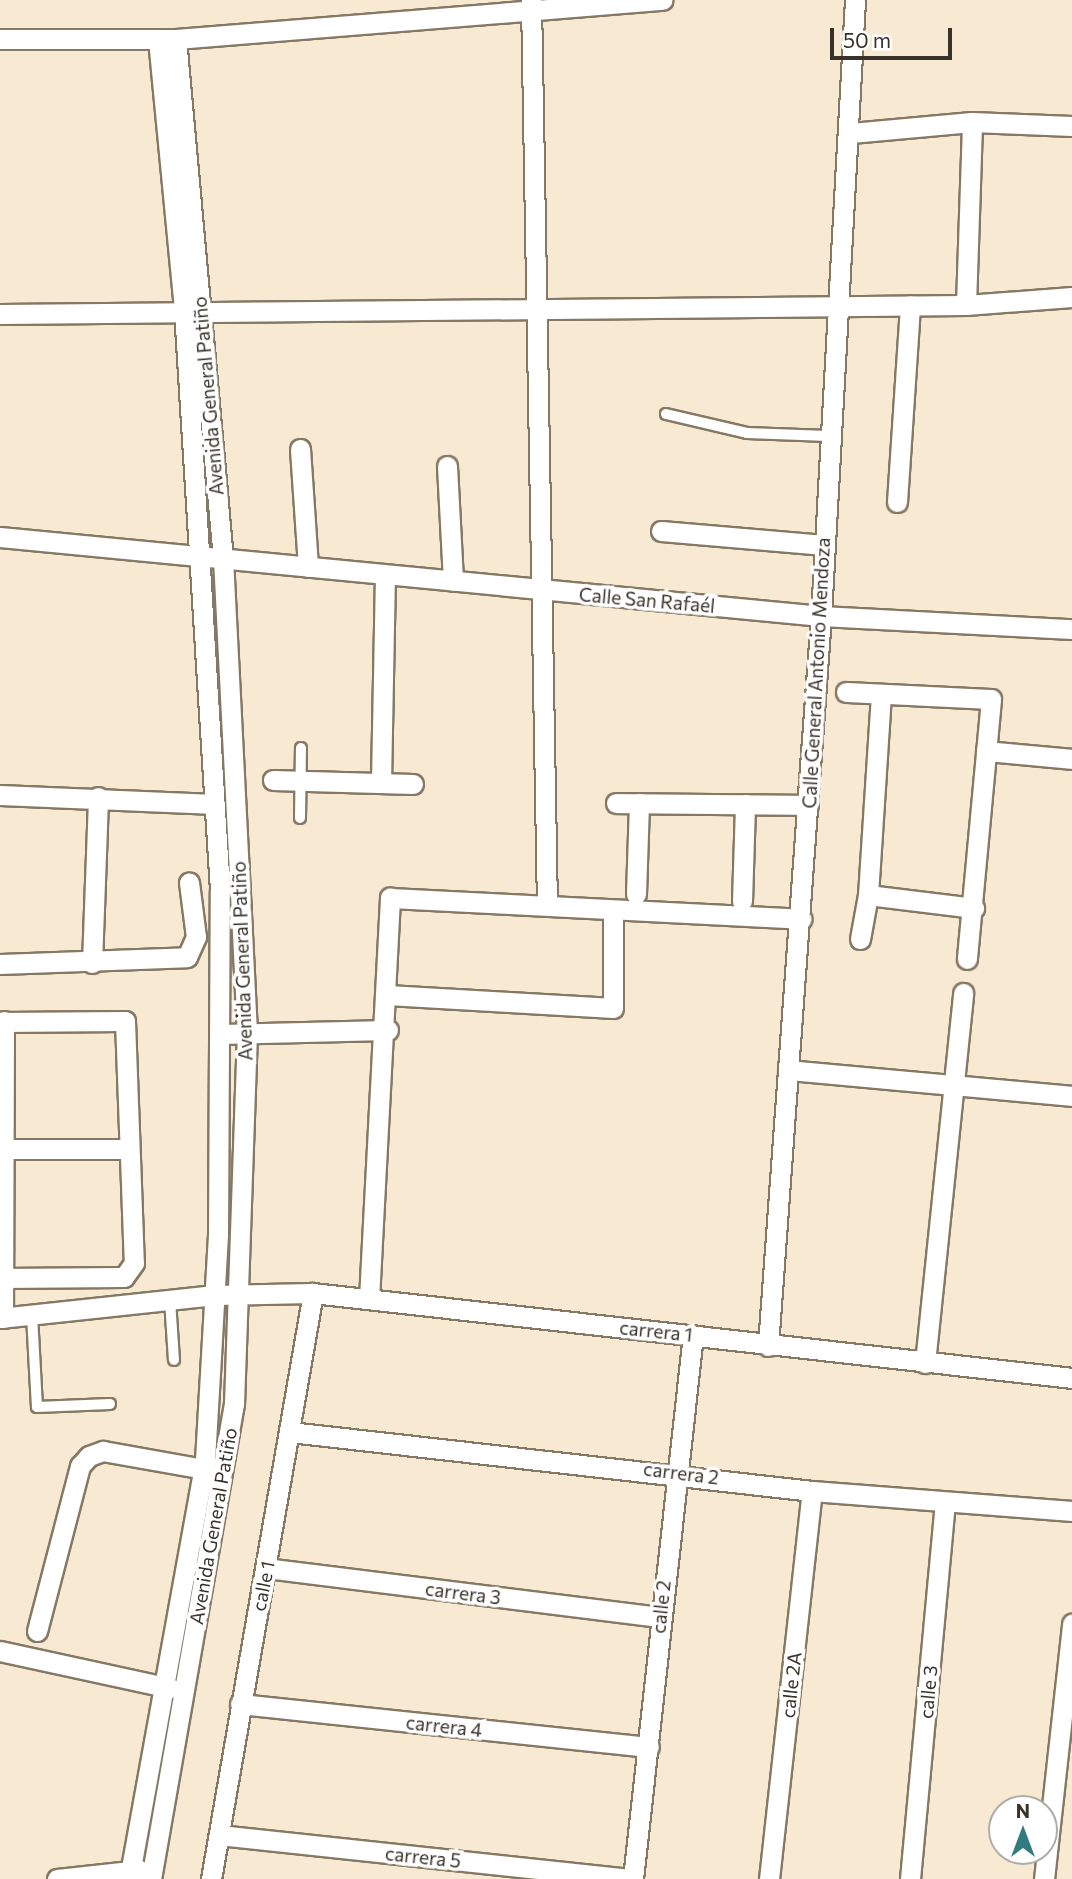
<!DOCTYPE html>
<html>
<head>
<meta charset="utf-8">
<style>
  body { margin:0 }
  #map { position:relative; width:1072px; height:1879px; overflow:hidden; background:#f7e9d2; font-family:Commissioner,sans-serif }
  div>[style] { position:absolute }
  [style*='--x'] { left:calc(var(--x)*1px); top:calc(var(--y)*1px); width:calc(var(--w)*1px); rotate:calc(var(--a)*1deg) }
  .roads { filter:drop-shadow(2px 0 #857864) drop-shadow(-2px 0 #857864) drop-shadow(0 2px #857864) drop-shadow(0 -2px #857864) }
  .service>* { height:10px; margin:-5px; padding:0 5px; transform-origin:5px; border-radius:5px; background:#fff }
  .minor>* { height:19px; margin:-9.5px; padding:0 9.5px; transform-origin:9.5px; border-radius:9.5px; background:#fff }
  span { translate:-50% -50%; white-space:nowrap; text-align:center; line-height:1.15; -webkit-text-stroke:7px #fff; paint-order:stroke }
  .street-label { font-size:19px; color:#383229 }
  .north { position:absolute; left:988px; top:1795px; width:70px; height:70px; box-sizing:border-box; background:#fff; border:2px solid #afada9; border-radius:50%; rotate:0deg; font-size:19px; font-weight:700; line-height:28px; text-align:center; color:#383229 }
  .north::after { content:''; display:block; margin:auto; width:24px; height:32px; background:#327b81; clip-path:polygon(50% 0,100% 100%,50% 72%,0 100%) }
  .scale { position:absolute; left:830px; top:28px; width:122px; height:32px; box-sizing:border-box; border:4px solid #383229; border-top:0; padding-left:9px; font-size:21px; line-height:24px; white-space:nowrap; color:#383229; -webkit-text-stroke:5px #fff; paint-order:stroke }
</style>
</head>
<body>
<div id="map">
  <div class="roads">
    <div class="service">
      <i style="--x:666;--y:414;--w:83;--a:13.2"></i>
      <i style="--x:747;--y:433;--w:81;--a:2.1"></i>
      <i style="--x:300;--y:818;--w:70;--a:-89.2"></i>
      <i style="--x:170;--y:1300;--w:60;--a:86.2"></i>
      <i style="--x:32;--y:1315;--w:92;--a:86.9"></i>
      <i style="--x:37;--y:1407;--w:73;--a:-2.4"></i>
    </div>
    <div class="minor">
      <i style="--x:531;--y:0;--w:904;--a:88.99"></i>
      <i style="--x:0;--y:39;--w:176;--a:0"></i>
      <i style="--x:176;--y:39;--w:488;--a:-4.6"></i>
      <i style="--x:851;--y:133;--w:121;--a:-5.2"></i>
      <i style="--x:972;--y:122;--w:100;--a:2.3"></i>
      <i style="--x:966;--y:305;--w:183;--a:-88.1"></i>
      <i style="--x:0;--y:314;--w:966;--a:-0.53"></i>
      <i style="--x:966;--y:305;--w:106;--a:-4.3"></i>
      <i style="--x:300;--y:449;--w:118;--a:86.1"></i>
      <i style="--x:447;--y:466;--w:115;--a:87"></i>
      <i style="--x:897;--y:502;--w:197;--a:-86.2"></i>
      <i style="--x:661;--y:531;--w:164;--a:4.9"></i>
      <i style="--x:0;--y:537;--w:825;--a:5.5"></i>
      <i style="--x:821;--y:616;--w:251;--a:3"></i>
      <i style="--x:846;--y:692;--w:145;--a:2.8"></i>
      <i style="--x:991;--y:699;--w:261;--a:95.3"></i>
      <i style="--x:881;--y:694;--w:201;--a:93.7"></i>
      <i style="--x:868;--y:895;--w:107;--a:7"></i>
      <i style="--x:986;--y:751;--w:86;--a:5.3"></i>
      <i style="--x:273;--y:780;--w:140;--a:1.6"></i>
      <i style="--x:381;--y:782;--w:207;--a:-88.9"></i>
      <i style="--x:0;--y:795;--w:215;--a:2.4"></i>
      <i style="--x:616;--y:803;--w:192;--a:0.6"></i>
      <i style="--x:636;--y:894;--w:91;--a:-88.1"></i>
      <i style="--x:742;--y:901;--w:97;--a:-88.2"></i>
      <i style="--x:860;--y:939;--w:45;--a:-79.7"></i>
      <i style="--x:92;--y:963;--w:166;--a:-87.9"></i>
      <i style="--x:0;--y:964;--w:187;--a:-2.1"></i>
      <i style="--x:187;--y:957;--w:22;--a:-66"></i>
      <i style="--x:196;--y:937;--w:55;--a:-97.3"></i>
      <i style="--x:388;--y:995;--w:225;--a:3.3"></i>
      <i style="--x:613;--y:1008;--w:97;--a:-90"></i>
      <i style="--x:0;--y:1022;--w:125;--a:-0.5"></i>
      <i style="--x:125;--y:1021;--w:242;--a:87.9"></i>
      <i style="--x:134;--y:1263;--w:17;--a:126"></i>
      <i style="--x:124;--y:1277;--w:124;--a:179.5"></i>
      <i style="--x:220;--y:1034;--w:168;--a:-1.4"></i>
      <i style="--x:788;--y:1070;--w:285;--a:5.2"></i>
      <i style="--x:0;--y:1149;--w:129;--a:0"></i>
      <i style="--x:369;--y:1299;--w:402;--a:-87"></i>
      <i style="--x:390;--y:898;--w:412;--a:2.9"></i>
      <i style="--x:0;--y:1318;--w:216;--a:-6.1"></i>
      <i style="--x:215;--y:1295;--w:98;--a:-1.2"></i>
      <i style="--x:313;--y:1293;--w:764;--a:6.39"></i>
      <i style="--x:3;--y:1318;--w:297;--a:-89.8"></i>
      <i style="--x:768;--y:1346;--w:732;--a:-85.85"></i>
      <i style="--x:821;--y:616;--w:617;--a:-86.84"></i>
      <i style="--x:925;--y:1363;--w:372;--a:-84.1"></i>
      <i style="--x:290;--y:1432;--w:525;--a:6.45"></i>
      <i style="--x:812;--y:1491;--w:261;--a:4.4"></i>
      <i style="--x:266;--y:1568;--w:397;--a:7.1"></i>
      <i style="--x:37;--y:1631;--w:171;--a:-75.4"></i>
      <i style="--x:80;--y:1466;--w:13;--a:-48"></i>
      <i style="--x:89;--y:1456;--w:15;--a:-20"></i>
      <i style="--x:103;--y:1451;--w:103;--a:10.1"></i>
      <i style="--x:0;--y:1651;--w:174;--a:12.3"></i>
      <i style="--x:240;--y:1704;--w:411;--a:6"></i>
      <i style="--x:219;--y:1835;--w:411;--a:6.1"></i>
      <i style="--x:57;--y:1879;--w:83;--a:-6.2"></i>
      <i style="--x:129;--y:1879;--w:426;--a:-79.7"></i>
      <i style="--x:205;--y:1460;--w:225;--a:-86.7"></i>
      <i style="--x:218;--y:1235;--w:345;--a:-89.7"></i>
      <i style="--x:220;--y:890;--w:582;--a:-93.55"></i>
      <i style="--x:184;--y:309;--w:271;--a:-95.5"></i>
      <i style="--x:151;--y:1879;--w:482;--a:-80.1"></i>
      <i style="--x:234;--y:1404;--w:372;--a:-88"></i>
      <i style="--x:247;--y:1032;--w:474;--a:-92.9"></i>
      <i style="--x:223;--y:559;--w:522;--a:-95.16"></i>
      <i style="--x:211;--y:1879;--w:595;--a:-80.13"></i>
      <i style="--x:633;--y:1879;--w:547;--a:-83.71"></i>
      <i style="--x:769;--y:1879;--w:390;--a:-83.7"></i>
      <i style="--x:910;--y:1879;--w:376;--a:-84.7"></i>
      <i style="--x:1044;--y:1879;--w:257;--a:-83.7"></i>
    </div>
  </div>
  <div class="street-label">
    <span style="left:208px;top:396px;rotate:-95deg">Avenida General Patiño</span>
    <span style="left:647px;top:600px;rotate:5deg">Calle San Rafaél</span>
    <span style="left:816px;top:673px;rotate:-87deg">Calle General Antonio Mendoza</span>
    <span style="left:242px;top:961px;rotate:-92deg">Avenida General Patiño</span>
    <span style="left:656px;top:1331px;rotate:6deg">carrera 1</span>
    <span style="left:681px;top:1473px;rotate:7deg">carrera 2</span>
    <span style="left:213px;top:1526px;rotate:-80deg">Avenida General Patiño</span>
    <span style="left:263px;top:1586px;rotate:-79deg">calle 1</span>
    <span style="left:463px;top:1593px;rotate:7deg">carrera 3</span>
    <span style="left:661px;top:1607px;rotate:-84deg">calle 2</span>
    <span style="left:791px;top:1685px;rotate:-84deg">calle 2A</span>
    <span style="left:928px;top:1692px;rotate:-85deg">calle 3</span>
    <span style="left:444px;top:1726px;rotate:6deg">carrera 4</span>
    <span style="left:423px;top:1857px;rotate:6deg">carrera 5</span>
  </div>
  <div class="north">N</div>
  <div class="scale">50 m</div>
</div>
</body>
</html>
